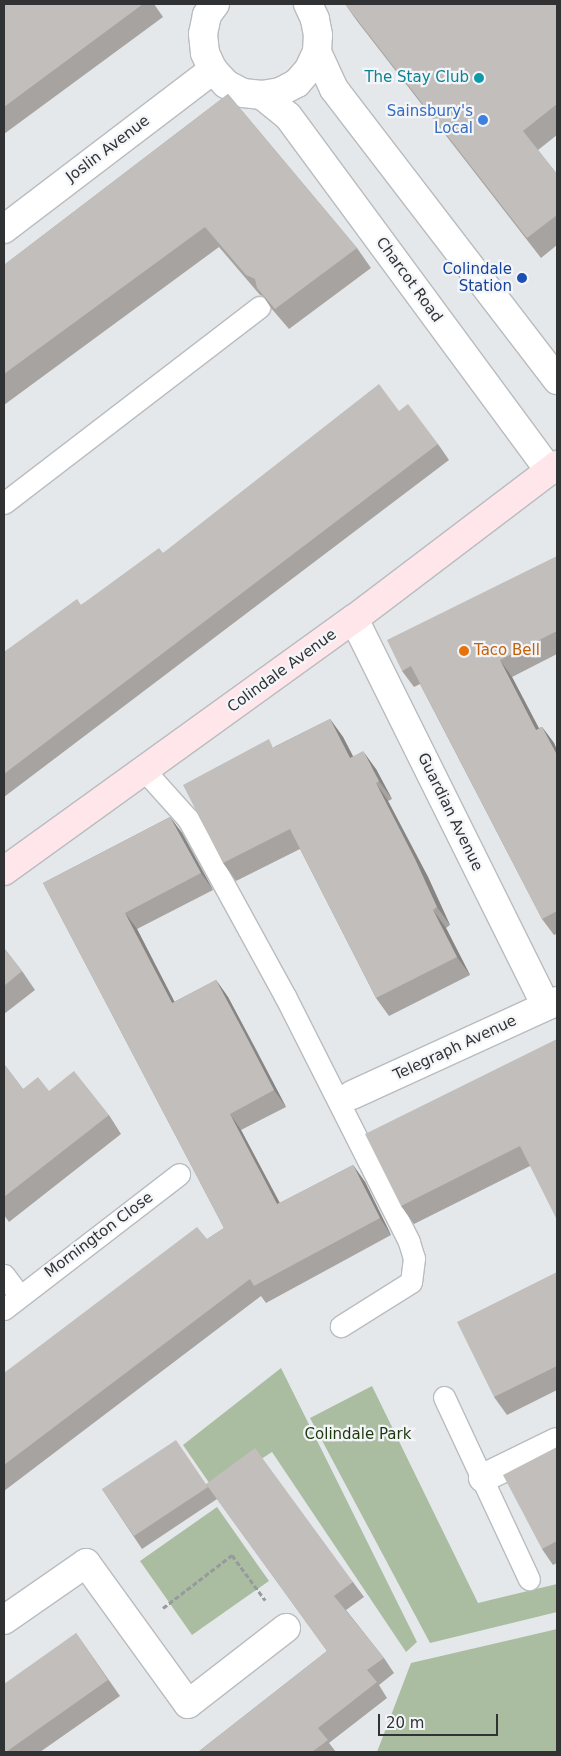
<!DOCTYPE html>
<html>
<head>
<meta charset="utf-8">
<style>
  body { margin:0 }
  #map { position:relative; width:561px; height:1756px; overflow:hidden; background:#e5e8eb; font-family:"DejaVu Sans",sans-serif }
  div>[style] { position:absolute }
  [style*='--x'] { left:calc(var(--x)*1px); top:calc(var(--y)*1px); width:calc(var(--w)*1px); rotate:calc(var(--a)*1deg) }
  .green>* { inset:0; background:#aabda1 }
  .path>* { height:3px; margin-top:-1.5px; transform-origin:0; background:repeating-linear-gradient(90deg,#979a9c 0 5px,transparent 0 7.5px) }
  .roads { filter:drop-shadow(1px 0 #b9bcbf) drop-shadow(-1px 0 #b9bcbf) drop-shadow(0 1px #b9bcbf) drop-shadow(0 -1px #b9bcbf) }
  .lane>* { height:21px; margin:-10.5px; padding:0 10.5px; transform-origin:10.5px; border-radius:10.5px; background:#fff }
  .street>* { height:28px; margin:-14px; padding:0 14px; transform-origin:14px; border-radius:14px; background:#fff }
  .secondary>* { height:28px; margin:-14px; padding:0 14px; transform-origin:14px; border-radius:14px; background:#ffe6ea }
  .wall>* { inset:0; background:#a6a3a1 }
  .shaded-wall>* { inset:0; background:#878583 }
  .building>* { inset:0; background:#c1bebb }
  .dots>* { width:14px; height:14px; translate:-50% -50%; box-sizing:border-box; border:2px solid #f3f5f9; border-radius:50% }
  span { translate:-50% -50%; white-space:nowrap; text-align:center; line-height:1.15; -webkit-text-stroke:4.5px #f3f5f9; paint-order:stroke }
  .culture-label { font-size:15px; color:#0d838f }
  .right { translate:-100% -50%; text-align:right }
  .shop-label { font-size:15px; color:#366cbe }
  .street-label { font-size:15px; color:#313234 }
  .transit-label { font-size:15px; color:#164399 }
  .food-label { font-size:15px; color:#c56008 }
  .left { translate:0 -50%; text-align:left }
  .park-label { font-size:15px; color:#1d380c }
  .frame { position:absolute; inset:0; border:5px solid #313234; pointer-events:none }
  .scale { position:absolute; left:378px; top:1714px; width:120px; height:22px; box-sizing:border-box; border:2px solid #313234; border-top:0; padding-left:6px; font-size:15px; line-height:18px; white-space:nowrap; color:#313234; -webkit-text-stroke:4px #f3f5f9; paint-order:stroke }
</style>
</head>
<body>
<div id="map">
  <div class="green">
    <i style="clip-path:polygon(281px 1368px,417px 1642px,406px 1652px,272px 1452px,214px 1490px,183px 1445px)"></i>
    <i style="clip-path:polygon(372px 1386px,478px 1603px,557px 1584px,557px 1612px,430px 1643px,310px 1418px)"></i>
    <i style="clip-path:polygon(217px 1507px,269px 1581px,192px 1635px,140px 1561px)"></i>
    <i style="clip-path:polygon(557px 1629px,557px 1752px,377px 1752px,411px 1663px)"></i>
  </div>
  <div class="path">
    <i style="--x:163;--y:1608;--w:87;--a:-37.5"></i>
    <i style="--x:232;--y:1555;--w:56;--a:53.7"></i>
  </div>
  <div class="roads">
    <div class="lane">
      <i style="--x:4;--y:503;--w:322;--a:-37.5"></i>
      <i style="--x:145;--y:771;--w:64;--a:48.1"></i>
      <i style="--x:188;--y:819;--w:202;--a:61.3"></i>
      <i style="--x:285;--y:996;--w:275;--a:63.2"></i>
      <i style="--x:409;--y:1242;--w:17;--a:73"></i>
      <i style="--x:414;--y:1258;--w:24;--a:97"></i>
      <i style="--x:411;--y:1282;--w:83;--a:147.8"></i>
      <i style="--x:4;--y:1275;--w:26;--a:53"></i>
      <i style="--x:4;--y:1309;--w:221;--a:-37.6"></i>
      <i style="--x:444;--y:1397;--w:201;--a:65"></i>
    </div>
    <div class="street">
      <i style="--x:215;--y:4;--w:14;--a:126"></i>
      <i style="--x:207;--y:15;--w:19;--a:102"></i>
      <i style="--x:203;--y:34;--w:19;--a:84"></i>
      <i style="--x:205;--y:53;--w:19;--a:65"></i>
      <i style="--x:213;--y:70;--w:19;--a:47"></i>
      <i style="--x:226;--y:84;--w:19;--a:28"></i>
      <i style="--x:243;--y:93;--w:19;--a:6"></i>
      <i style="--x:262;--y:95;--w:18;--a:-9"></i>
      <i style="--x:280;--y:92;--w:19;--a:-28"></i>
      <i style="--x:297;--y:83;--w:18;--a:-49"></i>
      <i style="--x:309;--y:69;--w:19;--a:-65"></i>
      <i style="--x:317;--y:52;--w:17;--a:-87"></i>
      <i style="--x:318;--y:35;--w:16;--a:-101"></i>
      <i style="--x:315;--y:19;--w:17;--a:-115"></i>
      <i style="--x:317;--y:52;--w:41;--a:65.3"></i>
      <i style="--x:334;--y:89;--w:367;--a:52.5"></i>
      <i style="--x:262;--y:95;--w:33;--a:39"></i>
      <i style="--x:288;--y:116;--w:441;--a:53.6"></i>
      <i style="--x:4;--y:229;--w:263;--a:-37.3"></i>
      <i style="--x:354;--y:619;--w:432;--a:63.6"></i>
      <i style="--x:352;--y:1095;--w:226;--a:-24.6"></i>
      <i style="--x:483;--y:1478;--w:82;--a:-25.9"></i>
      <i style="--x:4;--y:1620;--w:100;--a:-34.8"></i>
      <i style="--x:86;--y:1563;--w:174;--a:54.1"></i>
      <i style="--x:188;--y:1704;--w:124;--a:-37.8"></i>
    </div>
    <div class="secondary">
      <i style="--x:4;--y:871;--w:431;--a:-35.8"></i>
      <i style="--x:354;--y:619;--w:255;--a:-37.2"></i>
    </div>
  </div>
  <div class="wall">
    <i style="clip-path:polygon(4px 4px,154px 4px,163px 17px,4px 134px)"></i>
    <i style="clip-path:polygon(345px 4px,557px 4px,557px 135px,538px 150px,557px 174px,557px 245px,541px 258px,357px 21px)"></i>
    <i style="clip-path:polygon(228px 94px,357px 248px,371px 268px,289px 329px,271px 308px,263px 296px,260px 295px,219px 247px,4px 405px,4px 265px)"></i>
    <i style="clip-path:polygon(399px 411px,438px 444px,449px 460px,4px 797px,4px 652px,81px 605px,163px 553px)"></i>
    <i style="clip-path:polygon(557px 556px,557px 654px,512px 677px,539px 728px,542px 727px,554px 743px,557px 750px,557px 934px,554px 935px,542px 919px,420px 684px,414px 687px,402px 671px)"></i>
    <i style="clip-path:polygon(330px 719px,343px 737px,353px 756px,376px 769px,392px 799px,388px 801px,428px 877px,450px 925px,446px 928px,470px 975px,389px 1016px,376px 998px,300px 849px,236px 881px,223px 863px,274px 747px)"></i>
    <i style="clip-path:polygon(170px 817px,182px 833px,213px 890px,137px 929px,174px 1002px,216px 980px,228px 997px,257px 1051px,286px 1107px,241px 1130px,280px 1203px,353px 1165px,365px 1182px,391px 1235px,266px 1303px,261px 1296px,4px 1491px,4px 1373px,224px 1228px,43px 883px)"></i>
    <i style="clip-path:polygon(4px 948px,22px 971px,35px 990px,4px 1014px)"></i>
    <i style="clip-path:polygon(557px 1039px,530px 1166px,414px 1224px,401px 1206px)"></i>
    <i style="clip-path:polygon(4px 1064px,23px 1089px,49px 1091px,109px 1115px,121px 1134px,9px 1222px,4px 1215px)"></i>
    <i style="clip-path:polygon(557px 1272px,557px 1390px,507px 1415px,494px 1397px)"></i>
    <i style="clip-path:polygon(557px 1447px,557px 1563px,553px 1565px,542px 1549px)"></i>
    <i style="clip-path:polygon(206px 1484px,353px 1582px,364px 1597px,346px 1610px,384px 1658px,394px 1673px,379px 1685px,387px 1698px,329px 1743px,336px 1752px,198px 1752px,327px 1651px,217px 1499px,142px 1549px,102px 1489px)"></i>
    <i style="clip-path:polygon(76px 1633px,120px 1696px,40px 1752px,4px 1752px)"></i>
  </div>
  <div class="shaded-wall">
    <i style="clip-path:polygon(500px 660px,512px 677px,548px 746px,536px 730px)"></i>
    <i style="clip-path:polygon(330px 719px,343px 737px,363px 776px,350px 758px)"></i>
    <i style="clip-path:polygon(542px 727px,554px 743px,557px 750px,557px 755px)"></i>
    <i style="clip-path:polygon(363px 751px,376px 769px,392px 799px,379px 781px)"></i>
    <i style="clip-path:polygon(376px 783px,388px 801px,428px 877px,450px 925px,437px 907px)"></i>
    <i style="clip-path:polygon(170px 817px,182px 833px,213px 890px,201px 873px)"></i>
    <i style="clip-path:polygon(433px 910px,446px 928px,470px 975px,457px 957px)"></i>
    <i style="clip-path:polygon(125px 913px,137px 929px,184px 1020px,172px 1003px)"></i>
    <i style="clip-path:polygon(216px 980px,228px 997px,286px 1107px,274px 1090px)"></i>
    <i style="clip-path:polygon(230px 1114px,241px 1130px,289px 1221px,277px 1204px)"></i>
    <i style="clip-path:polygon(353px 1165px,365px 1182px,391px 1235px,380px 1218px)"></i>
  </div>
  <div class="building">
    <i style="clip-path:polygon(4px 4px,143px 4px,4px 107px)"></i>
    <i style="clip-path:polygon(345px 4px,557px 4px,557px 104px,523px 131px,557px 174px,557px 215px,527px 238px)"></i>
    <i style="clip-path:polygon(228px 94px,357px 248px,275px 309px,257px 288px,255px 279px,246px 275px,205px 227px,4px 374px,4px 265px)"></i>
    <i style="clip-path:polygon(379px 384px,399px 411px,408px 404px,438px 444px,4px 774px,4px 652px,77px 599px,81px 605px,159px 548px,163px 553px)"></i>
    <i style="clip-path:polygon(557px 556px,557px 631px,500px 660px,536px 730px,542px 727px,557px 755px,557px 911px,542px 919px,411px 666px,402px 671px,387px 640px)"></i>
    <i style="clip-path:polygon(330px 719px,350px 758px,363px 751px,379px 781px,376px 783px,415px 859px,437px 907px,433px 910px,457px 957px,376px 998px,290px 829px,223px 863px,183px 785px,269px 739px,273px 748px)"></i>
    <i style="clip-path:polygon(170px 817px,201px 873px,125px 913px,172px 1003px,216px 980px,245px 1034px,274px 1090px,230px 1114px,277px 1204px,353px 1165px,380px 1218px,254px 1286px,250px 1279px,4px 1465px,4px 1373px,197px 1227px,207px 1239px,224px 1228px,43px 883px)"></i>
    <i style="clip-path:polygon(4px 948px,22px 971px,4px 986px)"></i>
    <i style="clip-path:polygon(557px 1039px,557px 1220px,520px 1146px,401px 1206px,365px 1134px)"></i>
    <i style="clip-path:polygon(4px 1064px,23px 1089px,38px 1077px,49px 1091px,74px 1071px,109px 1115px,4px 1197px)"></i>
    <i style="clip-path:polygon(557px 1272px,557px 1366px,494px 1397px,457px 1322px)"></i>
    <i style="clip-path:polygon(176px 1440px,208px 1487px,134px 1536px,102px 1489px)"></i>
    <i style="clip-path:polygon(557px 1447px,557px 1541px,542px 1549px,503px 1475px)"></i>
    <i style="clip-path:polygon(255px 1448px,353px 1582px,334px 1596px,384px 1658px,367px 1670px,377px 1682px,318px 1728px,328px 1740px,312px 1752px,198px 1752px,327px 1651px,206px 1484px)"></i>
    <i style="clip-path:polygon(76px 1633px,108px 1680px,6px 1752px,4px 1752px,4px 1684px)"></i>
  </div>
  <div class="dots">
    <i style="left:479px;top:78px;background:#0f9aa8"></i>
    <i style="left:483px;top:120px;background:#3f7fe0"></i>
    <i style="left:522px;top:278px;background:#1a4fb4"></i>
    <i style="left:464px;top:651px;background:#e8710a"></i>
  </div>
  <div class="culture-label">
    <span class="right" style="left:469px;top:78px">The Stay Club</span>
  </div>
  <div class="shop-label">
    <span class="right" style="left:473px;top:120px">Sainsbury's<br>Local</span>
  </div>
  <div class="street-label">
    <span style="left:108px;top:149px;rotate:-37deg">Joslin Avenue</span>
    <span style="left:409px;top:280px;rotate:54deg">Charcot Road</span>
    <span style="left:282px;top:671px;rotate:-36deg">Colindale Avenue</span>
    <span style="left:450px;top:812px;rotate:64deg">Guardian Avenue</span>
    <span style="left:455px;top:1048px;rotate:-25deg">Telegraph Avenue</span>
    <span style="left:99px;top:1235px;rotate:-37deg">Mornington Close</span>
  </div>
  <div class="transit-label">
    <span class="right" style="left:512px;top:278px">Colindale<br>Station</span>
  </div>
  <div class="food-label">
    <span class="left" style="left:474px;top:651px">Taco Bell</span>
  </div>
  <div class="park-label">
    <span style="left:358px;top:1435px">Colindale Park</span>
  </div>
  <div class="frame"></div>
  <div class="scale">20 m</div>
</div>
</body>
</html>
